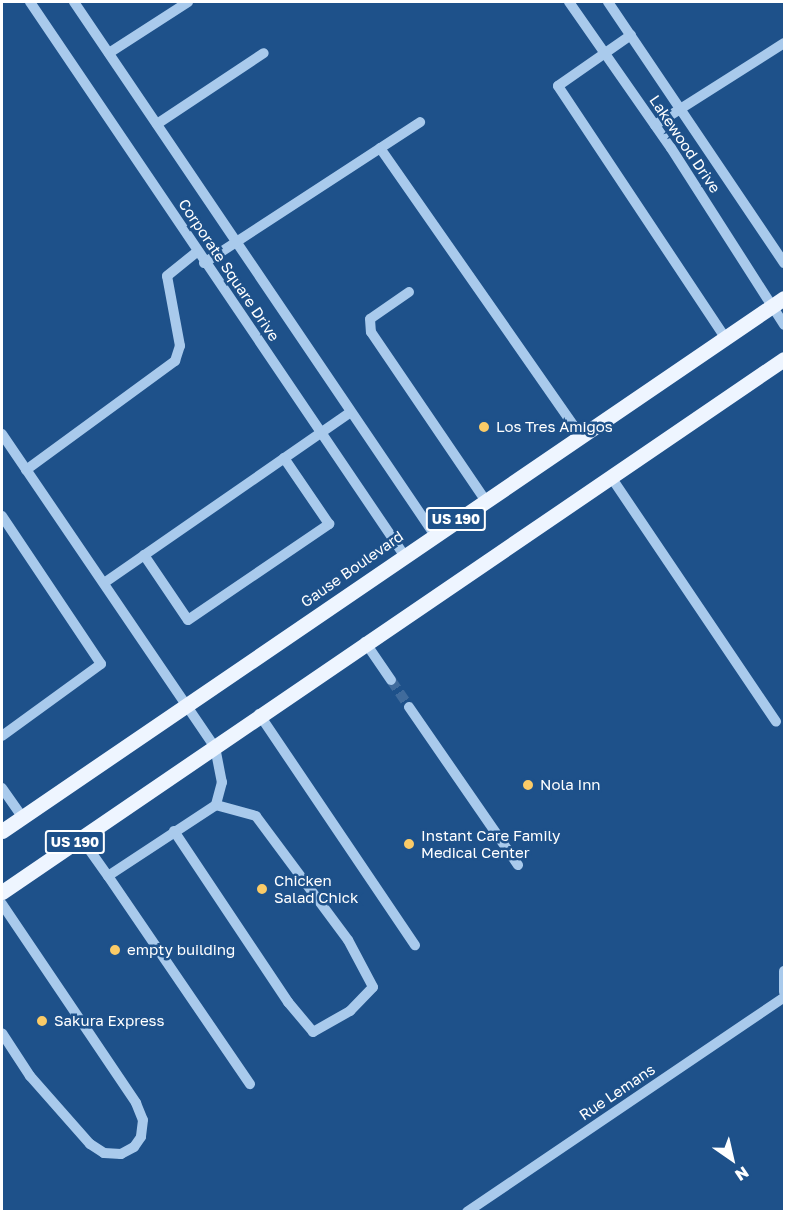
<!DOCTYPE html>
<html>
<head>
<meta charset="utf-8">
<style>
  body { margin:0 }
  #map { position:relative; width:786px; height:1213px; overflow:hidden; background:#1e518a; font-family:"Golos Text",sans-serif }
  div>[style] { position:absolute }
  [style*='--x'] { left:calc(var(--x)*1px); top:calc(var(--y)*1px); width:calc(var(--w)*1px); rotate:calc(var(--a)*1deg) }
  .minor-tunnel>* { height:10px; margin-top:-5px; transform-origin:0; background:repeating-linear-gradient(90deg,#406b9c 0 10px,transparent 0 15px) }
  .minor>* { height:10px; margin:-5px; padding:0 5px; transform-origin:5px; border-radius:5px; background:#a9caec }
  .major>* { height:15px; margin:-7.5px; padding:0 7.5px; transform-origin:7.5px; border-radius:7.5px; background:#eef5ff }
  .dots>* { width:16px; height:16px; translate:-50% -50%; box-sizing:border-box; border:3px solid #1e518a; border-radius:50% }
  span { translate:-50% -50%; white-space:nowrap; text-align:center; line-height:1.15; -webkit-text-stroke:5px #1e518a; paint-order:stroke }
  .shield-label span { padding:2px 4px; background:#1e518a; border:2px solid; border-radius:4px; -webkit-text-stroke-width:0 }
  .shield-label { font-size:14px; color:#fff; font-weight:700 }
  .street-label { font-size:15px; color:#fff }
  .poi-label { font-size:15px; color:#fff }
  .left { translate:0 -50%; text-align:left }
  .frame { position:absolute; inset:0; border:3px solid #fff; pointer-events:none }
  .north { position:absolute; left:702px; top:1129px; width:60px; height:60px; -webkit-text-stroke:4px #1e518a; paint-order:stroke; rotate:146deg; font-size:16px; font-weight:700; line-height:24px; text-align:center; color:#fff }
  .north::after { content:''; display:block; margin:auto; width:21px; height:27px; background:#fff; clip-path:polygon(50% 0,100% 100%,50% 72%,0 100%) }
</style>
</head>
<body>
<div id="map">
  <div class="minor-tunnel">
    <i style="--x:391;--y:680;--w:32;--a:56"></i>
  </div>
  <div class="minor">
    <i style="--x:30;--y:2;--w:668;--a:55.93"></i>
    <i style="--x:74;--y:2;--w:642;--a:55.91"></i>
    <i style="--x:569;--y:2;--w:178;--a:55.1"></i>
    <i style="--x:671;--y:148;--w:210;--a:57.4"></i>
    <i style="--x:608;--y:2;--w:315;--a:56"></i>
    <i style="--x:631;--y:35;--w:89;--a:145.1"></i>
    <i style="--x:558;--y:86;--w:301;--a:56.4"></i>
    <i style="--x:109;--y:53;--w:94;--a:-32.8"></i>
    <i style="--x:157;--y:124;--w:128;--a:-33.6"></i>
    <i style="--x:655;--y:125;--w:153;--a:-32.4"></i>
    <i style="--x:380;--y:148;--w:350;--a:55.1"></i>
    <i style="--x:204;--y:263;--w:258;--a:-33.1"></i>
    <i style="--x:409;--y:292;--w:47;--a:145.3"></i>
    <i style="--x:370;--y:319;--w:13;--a:86"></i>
    <i style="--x:371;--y:332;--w:203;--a:55.8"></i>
    <i style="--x:2;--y:434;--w:379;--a:55.8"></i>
    <i style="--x:215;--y:747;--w:36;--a:79"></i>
    <i style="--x:222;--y:782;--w:24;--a:105"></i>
    <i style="--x:216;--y:805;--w:129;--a:146.7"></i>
    <i style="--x:108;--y:876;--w:252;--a:55.7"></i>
    <i style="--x:26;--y:470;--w:185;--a:-36.2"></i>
    <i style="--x:175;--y:361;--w:16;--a:-72"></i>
    <i style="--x:180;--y:346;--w:71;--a:-100.5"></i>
    <i style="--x:167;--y:276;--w:38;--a:-39"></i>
    <i style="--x:611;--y:477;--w:295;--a:56"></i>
    <i style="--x:2;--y:516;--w:178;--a:56.2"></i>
    <i style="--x:101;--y:664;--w:122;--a:144"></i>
    <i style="--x:144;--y:555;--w:78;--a:55.9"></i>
    <i style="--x:188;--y:620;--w:171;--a:-34.2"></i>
    <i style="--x:329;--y:524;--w:80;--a:-124.3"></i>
    <i style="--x:104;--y:583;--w:300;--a:-34.7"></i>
    <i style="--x:365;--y:642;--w:46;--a:55.6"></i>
    <i style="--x:409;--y:707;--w:192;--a:55.4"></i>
    <i style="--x:259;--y:714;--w:279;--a:56"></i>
    <i style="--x:2;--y:788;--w:35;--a:55"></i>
    <i style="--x:174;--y:831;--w:206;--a:56.3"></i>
    <i style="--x:288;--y:1002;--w:39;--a:50"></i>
    <i style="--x:313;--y:1032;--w:43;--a:-29.6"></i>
    <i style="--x:350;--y:1011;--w:33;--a:-46"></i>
    <i style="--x:373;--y:987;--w:53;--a:-118"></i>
    <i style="--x:348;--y:940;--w:154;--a:-126.6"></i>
    <i style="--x:256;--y:816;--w:41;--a:-164.6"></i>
    <i style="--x:81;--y:838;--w:47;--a:54.6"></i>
    <i style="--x:2;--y:904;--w:240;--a:56"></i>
    <i style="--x:136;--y:1103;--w:18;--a:68"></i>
    <i style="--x:143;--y:1120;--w:17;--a:97"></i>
    <i style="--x:141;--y:1137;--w:12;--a:125"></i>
    <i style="--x:134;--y:1147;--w:15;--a:152"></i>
    <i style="--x:121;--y:1154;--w:17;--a:-177"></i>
    <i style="--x:104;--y:1153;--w:17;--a:-147"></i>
    <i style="--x:90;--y:1144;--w:91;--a:-131.4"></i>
    <i style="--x:30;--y:1076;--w:51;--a:-123.1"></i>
    <i style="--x:784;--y:971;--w:21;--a:90"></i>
    <i style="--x:467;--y:1212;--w:383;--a:-34.1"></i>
  </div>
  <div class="major">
    <i style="--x:2;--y:831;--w:946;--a:-34.28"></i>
    <i style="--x:2;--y:892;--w:946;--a:-34.28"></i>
  </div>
  <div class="dots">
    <i style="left:484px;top:427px;background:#fbcb67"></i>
    <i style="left:528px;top:785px;background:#fbcb67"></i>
    <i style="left:409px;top:844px;background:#fbcb67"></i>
    <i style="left:262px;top:889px;background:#fbcb67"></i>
    <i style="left:115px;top:950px;background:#fbcb67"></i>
    <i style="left:42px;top:1021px;background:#fbcb67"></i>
  </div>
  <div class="shield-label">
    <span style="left:456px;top:519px">US 190</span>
    <span style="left:75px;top:842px">US 190</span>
  </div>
  <div class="street-label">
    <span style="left:685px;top:144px;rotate:56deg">Lakewood Drive</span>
    <span style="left:229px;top:270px;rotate:56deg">Corporate Square Drive</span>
    <span style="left:352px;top:569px;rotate:-35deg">Gause Boulevard</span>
    <span style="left:617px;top:1092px;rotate:-34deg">Rue Lemans</span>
  </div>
  <div class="poi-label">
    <span class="left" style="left:496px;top:427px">Los Tres Amigos</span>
    <span class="left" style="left:540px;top:785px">Nola Inn</span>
    <span class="left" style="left:421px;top:844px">Instant Care Family<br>Medical Center</span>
    <span class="left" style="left:274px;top:889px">Chicken<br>Salad Chick</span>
    <span class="left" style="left:127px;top:950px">empty building</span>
    <span class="left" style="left:54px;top:1021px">Sakura Express</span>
  </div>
  <div class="frame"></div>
  <div class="north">N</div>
</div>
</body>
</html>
